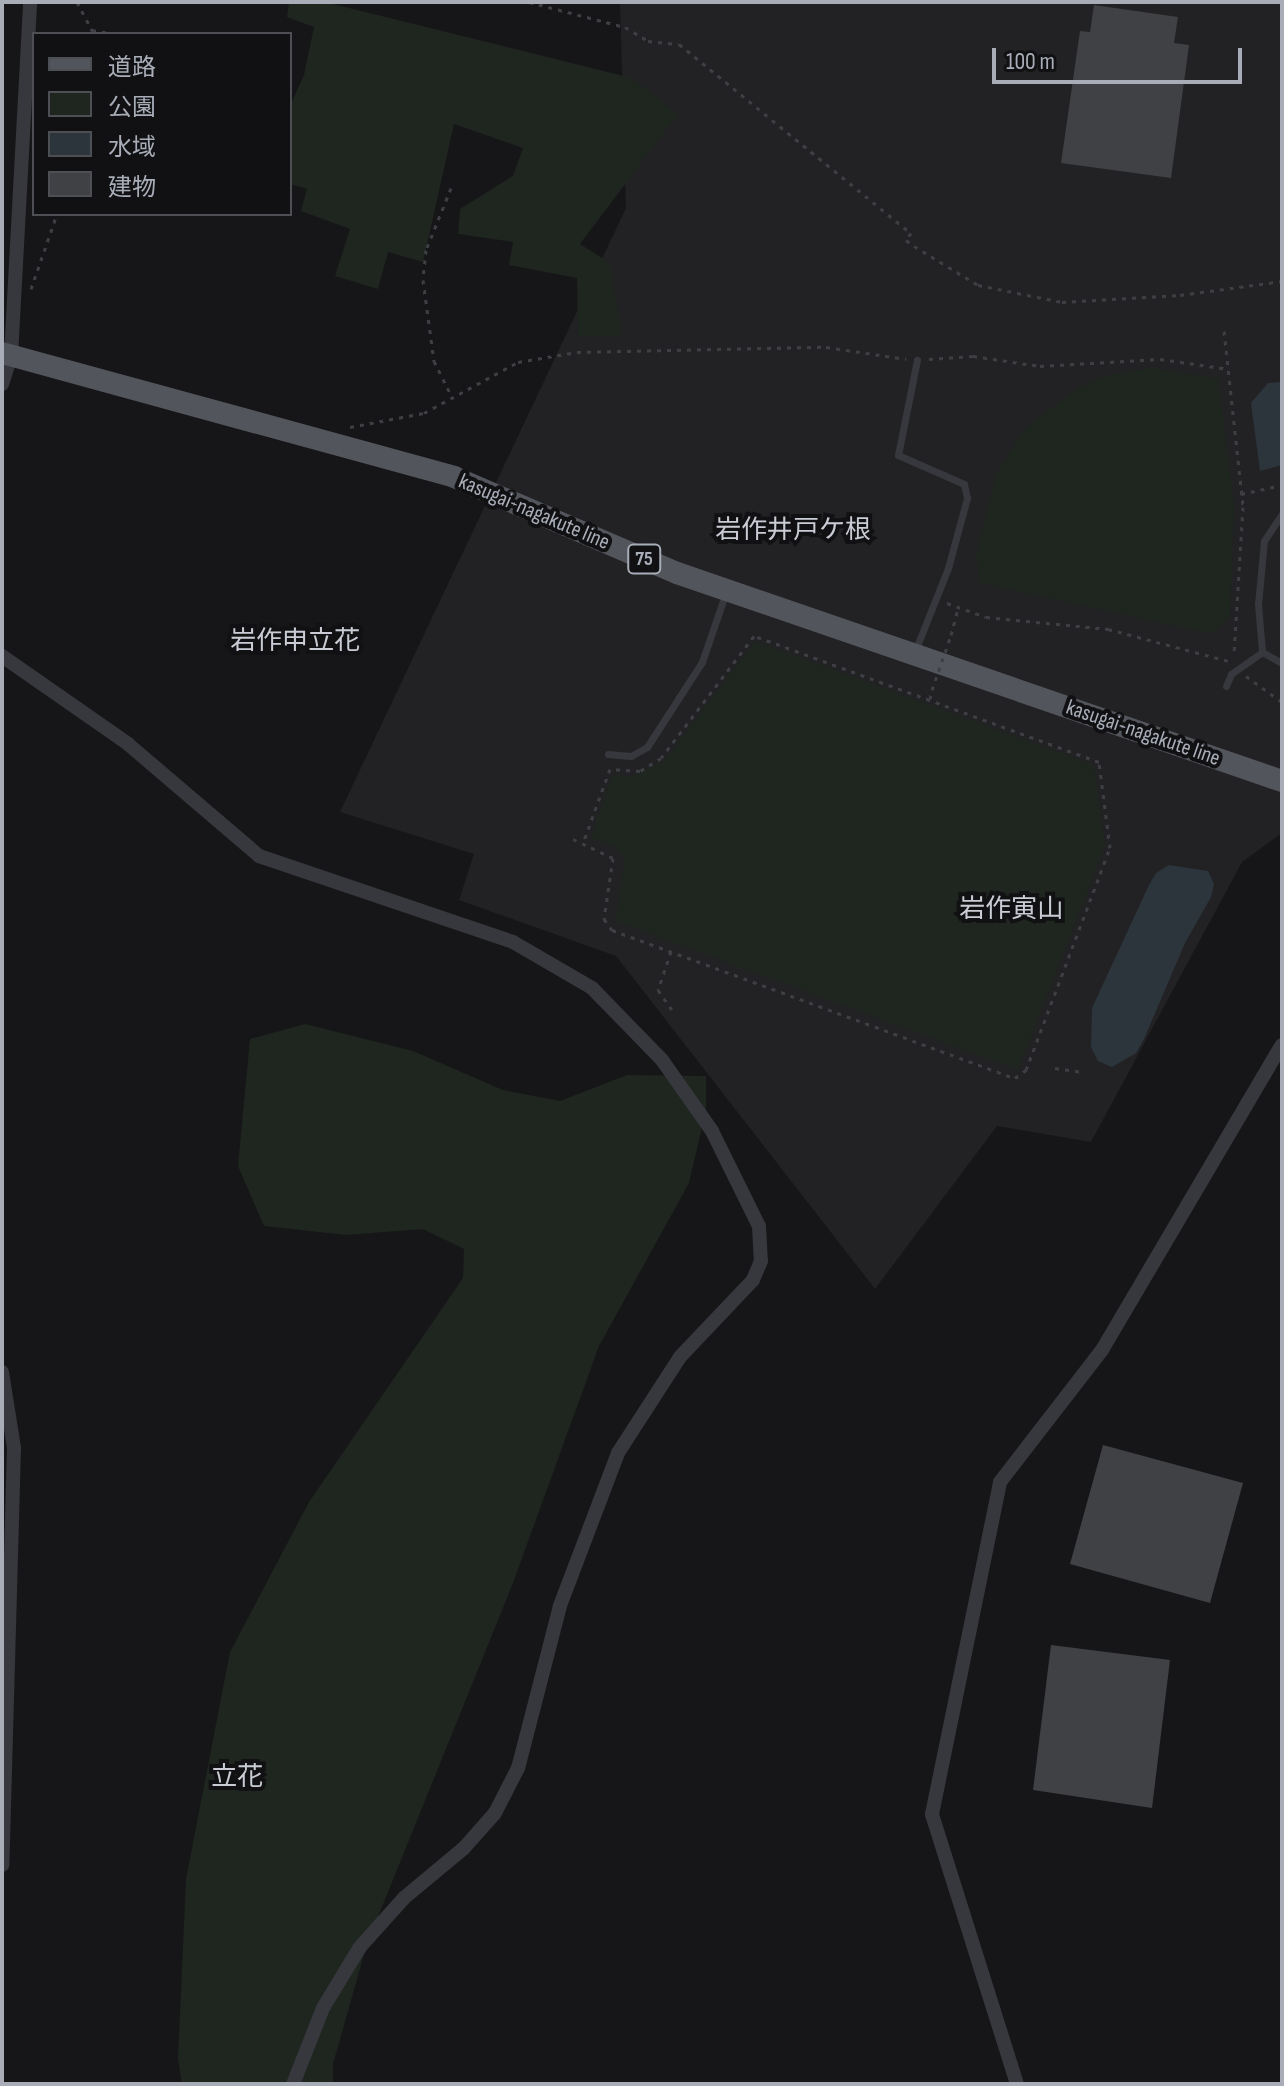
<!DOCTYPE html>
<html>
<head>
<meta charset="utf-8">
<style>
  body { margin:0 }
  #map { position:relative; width:1284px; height:2086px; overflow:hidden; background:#161618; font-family:"Sofia Sans Condensed","Noto Sans JP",sans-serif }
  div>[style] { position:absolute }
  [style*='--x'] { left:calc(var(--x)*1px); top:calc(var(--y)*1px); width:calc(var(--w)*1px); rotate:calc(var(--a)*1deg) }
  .built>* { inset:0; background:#222225 }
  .green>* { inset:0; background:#1e261f }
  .water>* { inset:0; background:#2c353c }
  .building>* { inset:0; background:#404145 }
  .path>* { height:3px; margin-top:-1.5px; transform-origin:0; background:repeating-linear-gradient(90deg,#3d3f44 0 4px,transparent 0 10px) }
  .lane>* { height:7px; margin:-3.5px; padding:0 3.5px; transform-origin:3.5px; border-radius:3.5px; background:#37383d }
  .street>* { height:14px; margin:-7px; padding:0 7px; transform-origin:7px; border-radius:7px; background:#37383d }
  .primary>* { height:22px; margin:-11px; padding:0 11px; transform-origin:11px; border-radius:11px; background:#53555c }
  .path-bridge>* { height:3px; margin-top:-1.5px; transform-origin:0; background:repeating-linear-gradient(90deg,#3d3f44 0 4px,transparent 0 10px) }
  span { translate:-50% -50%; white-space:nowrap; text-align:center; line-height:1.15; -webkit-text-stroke:8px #111113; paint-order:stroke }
  .shield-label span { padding:2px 6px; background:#111113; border:2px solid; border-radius:6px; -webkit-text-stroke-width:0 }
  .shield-label { font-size:20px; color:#a8adb8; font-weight:700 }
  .street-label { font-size:22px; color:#a8adb8 }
  .quarter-label { font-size:26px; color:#c9ccd4 }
  .frame { position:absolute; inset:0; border:4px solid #a8adb8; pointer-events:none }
  .legend { position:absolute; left:32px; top:32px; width:260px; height:184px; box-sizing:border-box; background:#111113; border:2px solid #4d4f55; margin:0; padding:10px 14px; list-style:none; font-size:24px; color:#a8adb8 }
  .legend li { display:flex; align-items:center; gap:16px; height:40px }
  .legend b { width:40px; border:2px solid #4d4f55 }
  .scale { position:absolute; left:992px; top:48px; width:250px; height:36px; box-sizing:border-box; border:4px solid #a8adb8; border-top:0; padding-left:10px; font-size:24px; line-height:28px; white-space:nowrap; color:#a8adb8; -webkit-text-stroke:6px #111113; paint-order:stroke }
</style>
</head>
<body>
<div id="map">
  <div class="built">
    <i style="clip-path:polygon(620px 2px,1282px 2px,1282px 833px,1242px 862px,1091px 1142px,997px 1126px,875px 1289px,616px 956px,459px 900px,474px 854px,340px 812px,626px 208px)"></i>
  </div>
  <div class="green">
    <i style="clip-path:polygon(289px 2px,325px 2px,632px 78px,678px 114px,580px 244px,610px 263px,622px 336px,578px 336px,577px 278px,509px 265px,513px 242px,458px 234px,460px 209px,513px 176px,523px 148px,454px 124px,423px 262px,388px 252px,378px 289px,335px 276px,350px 229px,301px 211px,307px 189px,290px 184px,290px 106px,304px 75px,314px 27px,287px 17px)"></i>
    <i style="clip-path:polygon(1152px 368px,1218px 378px,1234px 506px,1230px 615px,1211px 634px,980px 583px,976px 557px,996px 474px,1025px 428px,1078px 388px,1103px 376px)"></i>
    <i style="clip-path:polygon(755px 641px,1094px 765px,1105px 846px,1018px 1070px,615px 921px,625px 859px,615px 847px,591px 837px,612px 775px,632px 776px,664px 761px)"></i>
    <i style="clip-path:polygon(305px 1024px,413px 1051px,503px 1090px,560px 1101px,627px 1075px,706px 1076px,706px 1110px,689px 1183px,599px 1346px,513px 1583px,367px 1944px,333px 2064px,333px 2084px,182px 2084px,178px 2059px,186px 1879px,230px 1652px,309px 1502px,463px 1278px,464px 1249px,423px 1229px,346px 1235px,264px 1226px,238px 1166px,250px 1039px)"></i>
  </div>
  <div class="water">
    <i style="clip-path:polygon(1282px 382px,1282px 465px,1260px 471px,1251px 403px,1268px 383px)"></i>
    <i style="clip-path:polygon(1169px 865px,1208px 871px,1214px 884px,1211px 897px,1185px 943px,1144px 1039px,1136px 1053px,1112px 1067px,1098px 1061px,1091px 1047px,1092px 1008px,1149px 885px,1156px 873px)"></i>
  </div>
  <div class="building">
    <i style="clip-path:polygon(1094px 5px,1178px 17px,1174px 43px,1189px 45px,1171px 178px,1061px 163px,1080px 31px,1090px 32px)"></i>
    <i style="clip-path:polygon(1103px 1445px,1243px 1483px,1210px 1603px,1070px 1564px)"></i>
    <i style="clip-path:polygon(1051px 1645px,1170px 1660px,1152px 1808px,1033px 1790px)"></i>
  </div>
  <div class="path">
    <i style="--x:77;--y:2;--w:36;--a:62"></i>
    <i style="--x:529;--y:2;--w:99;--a:14.6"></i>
    <i style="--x:625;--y:27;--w:27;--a:31"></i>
    <i style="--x:648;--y:41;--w:31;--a:6"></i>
    <i style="--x:679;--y:44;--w:299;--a:39.2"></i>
    <i style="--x:911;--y:233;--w:9;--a:126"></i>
    <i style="--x:906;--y:240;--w:10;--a:37"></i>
    <i style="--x:914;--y:246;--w:75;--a:31.4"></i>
    <i style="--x:978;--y:285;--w:86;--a:11.4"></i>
    <i style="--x:1062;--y:302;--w:118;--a:-3.4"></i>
    <i style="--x:1180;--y:295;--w:103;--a:-7.8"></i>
    <i style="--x:92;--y:30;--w:23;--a:10"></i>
    <i style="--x:451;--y:188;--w:67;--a:112"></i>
    <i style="--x:426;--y:250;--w:30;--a:96"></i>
    <i style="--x:423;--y:280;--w:82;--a:82.3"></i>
    <i style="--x:434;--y:361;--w:42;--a:63.4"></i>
    <i style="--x:31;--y:289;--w:79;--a:-70.9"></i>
    <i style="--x:1224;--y:331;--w:177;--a:83.8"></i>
    <i style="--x:1243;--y:507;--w:149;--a:93.5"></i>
    <i style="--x:929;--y:359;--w:44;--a:-3.9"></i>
    <i style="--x:973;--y:356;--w:68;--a:8.5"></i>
    <i style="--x:1040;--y:366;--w:120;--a:-3.3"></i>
    <i style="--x:1160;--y:359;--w:69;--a:8.4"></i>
    <i style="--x:350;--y:427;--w:75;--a:-10.7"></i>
    <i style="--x:424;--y:413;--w:107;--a:-28.5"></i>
    <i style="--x:518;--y:362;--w:60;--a:-9.6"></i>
    <i style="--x:577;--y:352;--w:249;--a:-1.2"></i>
    <i style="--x:826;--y:347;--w:81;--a:8.5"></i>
    <i style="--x:1241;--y:494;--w:42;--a:-12.4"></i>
    <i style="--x:947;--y:603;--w:41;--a:19.7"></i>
    <i style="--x:986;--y:617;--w:123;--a:5.6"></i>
    <i style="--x:1108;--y:629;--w:124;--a:14.9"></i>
    <i style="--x:951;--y:635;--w:28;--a:-75"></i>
    <i style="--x:1246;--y:676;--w:44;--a:35.8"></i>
    <i style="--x:930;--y:699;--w:9;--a:-77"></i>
    <i style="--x:573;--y:839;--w:44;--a:25.4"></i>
    <i style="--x:613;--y:858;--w:62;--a:98.4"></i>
    <i style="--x:604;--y:919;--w:14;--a:54"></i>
    <i style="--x:612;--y:930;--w:429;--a:20.2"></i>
    <i style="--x:1015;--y:1078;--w:14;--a:-36"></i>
    <i style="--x:1026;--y:1070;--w:237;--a:-69.3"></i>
    <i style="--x:1110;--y:848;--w:87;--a:-97.3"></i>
    <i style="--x:1099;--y:762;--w:367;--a:-159.9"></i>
    <i style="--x:754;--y:636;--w:153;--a:127.3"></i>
    <i style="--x:661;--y:758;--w:25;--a:148"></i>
    <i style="--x:640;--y:771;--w:30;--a:-176"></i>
    <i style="--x:610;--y:769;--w:79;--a:110"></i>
    <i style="--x:671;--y:951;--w:41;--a:108.4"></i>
    <i style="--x:658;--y:990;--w:24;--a:55"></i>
    <i style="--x:1055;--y:1068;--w:28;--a:8"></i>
  </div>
  <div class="lane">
    <i style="--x:1282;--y:514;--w:32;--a:124"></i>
    <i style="--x:1264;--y:541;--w:63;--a:95.4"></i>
    <i style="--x:1258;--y:604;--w:48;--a:85.2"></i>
    <i style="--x:1262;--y:652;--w:23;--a:29"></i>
    <i style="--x:915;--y:651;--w:89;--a:-68.3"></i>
    <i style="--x:948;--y:568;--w:73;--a:-74.8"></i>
    <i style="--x:967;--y:498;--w:14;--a:-102"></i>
    <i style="--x:964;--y:484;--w:72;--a:-156.3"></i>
    <i style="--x:898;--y:455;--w:97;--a:-78.7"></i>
    <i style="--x:1226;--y:686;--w:13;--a:-67"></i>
    <i style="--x:1231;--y:674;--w:38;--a:-35"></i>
    <i style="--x:608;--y:754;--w:23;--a:5"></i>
    <i style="--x:631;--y:756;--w:18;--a:-29"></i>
    <i style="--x:647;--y:747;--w:101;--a:-57.1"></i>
    <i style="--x:702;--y:662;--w:74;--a:-71.1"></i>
  </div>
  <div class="street">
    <i style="--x:2;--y:384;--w:29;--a:-72"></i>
    <i style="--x:11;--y:356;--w:355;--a:-86.9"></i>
    <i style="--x:2;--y:656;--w:154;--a:34.9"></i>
    <i style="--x:128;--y:744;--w:172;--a:40.5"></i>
    <i style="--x:259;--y:856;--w:268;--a:18.7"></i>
    <i style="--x:513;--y:942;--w:91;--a:30.2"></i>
    <i style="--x:592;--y:988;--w:100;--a:45.8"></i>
    <i style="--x:662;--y:1060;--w:87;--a:54.8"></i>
    <i style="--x:712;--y:1131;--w:106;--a:63.7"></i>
    <i style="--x:759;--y:1226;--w:35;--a:87"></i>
    <i style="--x:761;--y:1261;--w:21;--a:113"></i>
    <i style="--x:753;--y:1280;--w:106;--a:133.5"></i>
    <i style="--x:680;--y:1357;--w:114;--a:122.9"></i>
    <i style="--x:618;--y:1453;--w:164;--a:110.8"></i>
    <i style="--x:560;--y:1606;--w:167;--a:104.5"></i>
    <i style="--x:518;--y:1768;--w:51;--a:117.1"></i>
    <i style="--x:495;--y:1813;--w:47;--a:131.5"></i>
    <i style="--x:464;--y:1848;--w:78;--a:140.2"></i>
    <i style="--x:404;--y:1898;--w:66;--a:131.9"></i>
    <i style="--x:360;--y:1947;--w:71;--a:121.2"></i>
    <i style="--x:323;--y:2008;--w:82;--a:111.5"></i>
    <i style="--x:2;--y:1372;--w:77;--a:81"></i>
    <i style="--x:14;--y:1448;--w:417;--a:91.6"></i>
    <i style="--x:1017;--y:2084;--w:283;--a:-107.5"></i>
    <i style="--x:932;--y:1814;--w:339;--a:-78.4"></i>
    <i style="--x:1000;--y:1482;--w:167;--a:-52.3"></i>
    <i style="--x:1102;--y:1350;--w:354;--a:-59.5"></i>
  </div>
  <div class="primary">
    <i style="--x:2;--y:353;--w:469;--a:15.3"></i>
    <i style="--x:454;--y:477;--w:243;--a:23.3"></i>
    <i style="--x:677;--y:573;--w:640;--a:18.97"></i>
  </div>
  <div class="path-bridge">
    <i style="--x:932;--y:690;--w:58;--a:-70.9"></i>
  </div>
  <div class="shield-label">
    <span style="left:644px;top:559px">75</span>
  </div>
  <div class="street-label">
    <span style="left:534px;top:512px;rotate:23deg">kasugai-nagakute line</span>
    <span style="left:1143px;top:733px;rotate:19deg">kasugai-nagakute line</span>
  </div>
  <div class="quarter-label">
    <span style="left:793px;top:531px">岩作井戸ケ根</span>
    <span style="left:295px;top:642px">岩作申立花</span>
    <span style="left:1011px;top:910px">岩作寅山</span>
    <span style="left:237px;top:1778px">立花</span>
  </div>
  <div class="frame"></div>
  <ul class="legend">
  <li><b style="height:10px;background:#53555c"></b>道路</li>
  <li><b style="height:22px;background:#1e261f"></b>公園</li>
  <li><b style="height:22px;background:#2c353c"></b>水域</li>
  <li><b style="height:22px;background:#404145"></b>建物</li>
  </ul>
  <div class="scale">100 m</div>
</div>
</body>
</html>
